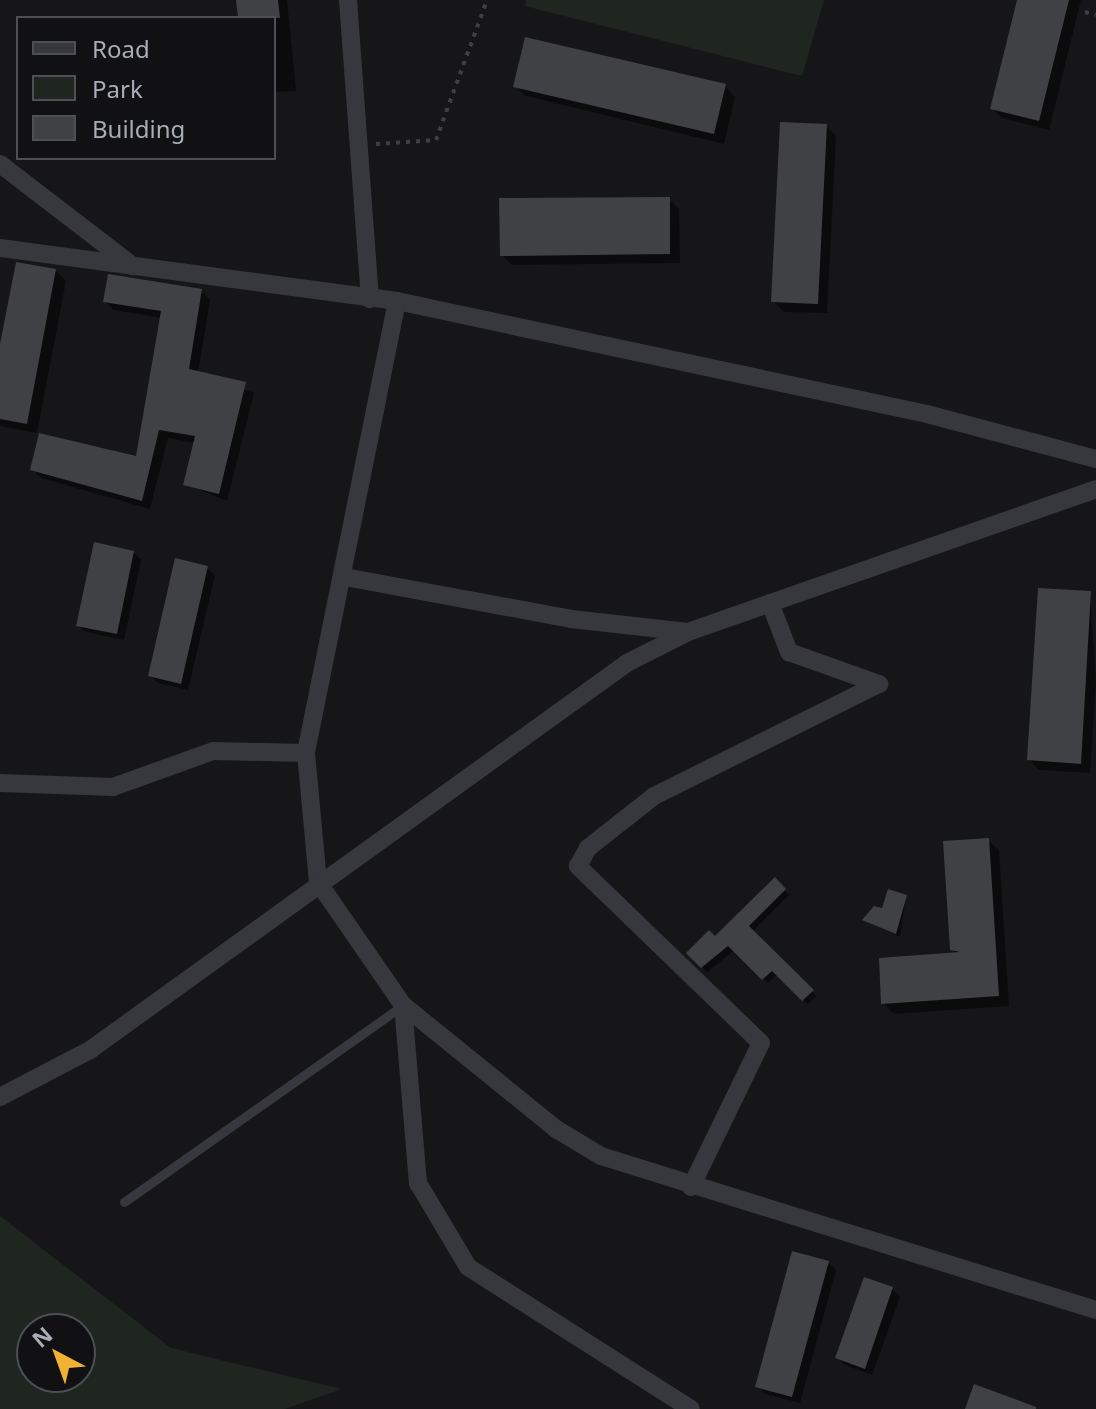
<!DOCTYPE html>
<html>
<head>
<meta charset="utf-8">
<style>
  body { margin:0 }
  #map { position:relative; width:1096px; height:1409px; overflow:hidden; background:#161618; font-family:"Noto Sans",sans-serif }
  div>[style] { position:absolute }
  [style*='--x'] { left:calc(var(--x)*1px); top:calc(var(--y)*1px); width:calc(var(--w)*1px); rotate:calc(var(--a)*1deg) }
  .green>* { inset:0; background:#1e261f }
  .shadow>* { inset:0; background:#0007 }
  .building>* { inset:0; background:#404145 }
  .path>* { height:4px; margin-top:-2px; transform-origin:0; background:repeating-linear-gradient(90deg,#3d3f44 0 4px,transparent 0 10px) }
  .lane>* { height:9px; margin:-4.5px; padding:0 4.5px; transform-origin:4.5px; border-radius:4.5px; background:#37383d }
  .street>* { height:18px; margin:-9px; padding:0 9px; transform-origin:9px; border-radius:9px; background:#37383d }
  span { translate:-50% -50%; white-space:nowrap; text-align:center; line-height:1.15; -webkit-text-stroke:8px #111113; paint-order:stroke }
  .legend { position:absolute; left:16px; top:16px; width:260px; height:144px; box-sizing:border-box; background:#111113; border:2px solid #4d4f55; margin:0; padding:10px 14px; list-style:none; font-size:24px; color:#a8adb8 }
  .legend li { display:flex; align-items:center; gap:16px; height:40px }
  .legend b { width:40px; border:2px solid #4d4f55 }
  .north { position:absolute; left:16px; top:1313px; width:80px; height:80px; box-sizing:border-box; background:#111113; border:2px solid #4d4f55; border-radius:50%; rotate:319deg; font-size:22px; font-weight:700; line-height:32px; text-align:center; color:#a8adb8 }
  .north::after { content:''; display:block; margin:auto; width:28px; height:36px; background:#f2b134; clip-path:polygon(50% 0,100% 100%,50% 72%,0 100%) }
</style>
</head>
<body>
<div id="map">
  <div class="green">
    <i style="clip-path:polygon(526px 0,824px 0,802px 76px,525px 6px)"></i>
    <i style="clip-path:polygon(evenodd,0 1216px,171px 1348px,342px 1389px,285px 1409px,0 1409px,0 1216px,32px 1329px,80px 1329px,80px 1377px,32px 1377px,32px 1329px)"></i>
  </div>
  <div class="shadow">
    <i style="clip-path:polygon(238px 0,287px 0,296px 91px,274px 92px,274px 18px,240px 18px)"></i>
    <i style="clip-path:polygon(1019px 0,1081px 0,1049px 130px,1002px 118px,992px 108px)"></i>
    <i style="clip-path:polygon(515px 86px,725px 86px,735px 97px,724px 144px,526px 96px)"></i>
    <i style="clip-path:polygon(826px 126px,836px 136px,827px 313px,784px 312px,773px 301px)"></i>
    <i style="clip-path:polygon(669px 199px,679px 209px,680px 263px,512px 265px,502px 255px)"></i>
    <i style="clip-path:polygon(56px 271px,66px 281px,37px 433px,0 426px,0 354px)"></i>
    <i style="clip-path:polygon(201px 291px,210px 300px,198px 373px,254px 393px,227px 501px,185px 484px,195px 443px,168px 438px,150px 509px,41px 478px,32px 469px,138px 458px,162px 318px,114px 310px,105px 301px)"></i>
    <i style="clip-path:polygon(133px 552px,141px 560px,124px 640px,86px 632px,79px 625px)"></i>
    <i style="clip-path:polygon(207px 568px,215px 575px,188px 690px,158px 683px,150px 676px)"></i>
    <i style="clip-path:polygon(1090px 592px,1096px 681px,1090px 773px,1039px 770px,1029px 759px)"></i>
    <i style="clip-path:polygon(988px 840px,999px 850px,1009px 1006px,894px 1014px,883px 1003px,958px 955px,952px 949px)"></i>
    <i style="clip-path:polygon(775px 880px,789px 895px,752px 932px,817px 996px,808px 1004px,778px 974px,768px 983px,735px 950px,707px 972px,688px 953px,715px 938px)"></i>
    <i style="clip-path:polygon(906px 897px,900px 937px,865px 920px,883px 911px)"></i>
    <i style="clip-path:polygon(828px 1262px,836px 1270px,800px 1403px,765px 1394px,757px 1386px)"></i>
    <i style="clip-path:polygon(892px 1289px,900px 1297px,872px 1375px,845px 1365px,837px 1358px)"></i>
  </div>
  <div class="building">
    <i style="clip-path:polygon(236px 0,278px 0,280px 18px,238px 18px)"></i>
    <i style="clip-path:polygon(1017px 0,1069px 0,1039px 121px,990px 109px)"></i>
    <i style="clip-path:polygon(525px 37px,726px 84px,714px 134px,513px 87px)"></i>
    <i style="clip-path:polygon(780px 122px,827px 124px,818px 304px,771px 302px)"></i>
    <i style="clip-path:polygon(670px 197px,670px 254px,500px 256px,499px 198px)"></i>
    <i style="clip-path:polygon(16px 262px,56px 269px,27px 424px,0 419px,0 344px)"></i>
    <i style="clip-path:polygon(108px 274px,202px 289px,189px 369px,246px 382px,219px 494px,183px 485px,195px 436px,159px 430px,142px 501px,30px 470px,39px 433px,136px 456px,161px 311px,103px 302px)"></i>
    <i style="clip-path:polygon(94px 542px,134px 551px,117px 634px,76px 626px)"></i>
    <i style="clip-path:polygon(175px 558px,208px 566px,181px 684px,148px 676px)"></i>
    <i style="clip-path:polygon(1038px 588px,1091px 591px,1081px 764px,1027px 760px)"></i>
    <i style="clip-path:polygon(989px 838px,999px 996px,881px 1004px,879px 958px,960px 952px,950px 950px,943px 841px)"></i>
    <i style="clip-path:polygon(775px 877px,786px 889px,749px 926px,814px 990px,802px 1001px,772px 971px,762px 980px,728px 946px,701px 968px,686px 953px,709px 930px,715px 936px)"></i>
    <i style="clip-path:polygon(888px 889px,907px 895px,896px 934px,862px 920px,874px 906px,882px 908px)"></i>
    <i style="clip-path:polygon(792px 1251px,829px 1261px,792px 1397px,755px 1387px)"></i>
    <i style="clip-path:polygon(864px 1277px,893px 1287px,865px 1369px,835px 1358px)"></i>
    <i style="clip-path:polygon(974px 1384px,1036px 1407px,1036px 1409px,965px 1409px)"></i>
  </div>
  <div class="path">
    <i style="--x:1085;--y:12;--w:11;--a:15"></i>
    <i style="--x:376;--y:144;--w:60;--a:-3.8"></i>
    <i style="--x:436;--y:140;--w:149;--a:-70"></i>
  </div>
  <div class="lane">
    <i style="--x:124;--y:1202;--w:340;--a:-35.2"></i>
  </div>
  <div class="street">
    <i style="--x:348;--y:0;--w:300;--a:85.8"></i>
    <i style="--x:0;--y:164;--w:168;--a:37.5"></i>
    <i style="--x:0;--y:248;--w:401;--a:7.6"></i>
    <i style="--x:397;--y:301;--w:542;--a:12.04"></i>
    <i style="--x:927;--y:414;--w:175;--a:14.9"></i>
    <i style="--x:397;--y:301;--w:461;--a:101.4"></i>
    <i style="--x:306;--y:753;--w:130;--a:84.7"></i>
    <i style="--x:318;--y:882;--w:150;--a:55.4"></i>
    <i style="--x:403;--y:1005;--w:197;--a:39"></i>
    <i style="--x:556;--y:1129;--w:52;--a:31"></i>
    <i style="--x:601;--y:1156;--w:518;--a:17.28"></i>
    <i style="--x:345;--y:577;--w:230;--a:10.5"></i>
    <i style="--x:571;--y:619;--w:118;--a:6.3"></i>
    <i style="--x:770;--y:603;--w:53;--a:68.8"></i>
    <i style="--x:789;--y:652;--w:96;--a:19.6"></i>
    <i style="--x:0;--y:783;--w:113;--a:2"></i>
    <i style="--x:113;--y:787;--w:106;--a:-19.8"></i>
    <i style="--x:213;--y:751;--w:93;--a:1.2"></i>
    <i style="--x:403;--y:1005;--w:179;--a:85.2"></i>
    <i style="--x:418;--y:1183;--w:98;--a:59.2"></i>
    <i style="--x:468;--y:1267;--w:264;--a:32.5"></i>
    <i style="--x:0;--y:1097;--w:102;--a:-27.6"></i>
    <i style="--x:90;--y:1050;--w:662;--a:-35.78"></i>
    <i style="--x:627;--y:663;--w:68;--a:-26.9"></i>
    <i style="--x:688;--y:632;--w:432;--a:-19.3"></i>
    <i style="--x:691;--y:1187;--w:160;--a:-64.1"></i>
    <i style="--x:761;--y:1043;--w:255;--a:-136"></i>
    <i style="--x:578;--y:866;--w:21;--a:-61"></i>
    <i style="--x:588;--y:848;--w:84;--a:-38.2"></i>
    <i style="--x:654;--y:796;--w:251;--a:-26.5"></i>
  </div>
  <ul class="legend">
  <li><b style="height:10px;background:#37383d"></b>Road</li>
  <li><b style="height:22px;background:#1e261f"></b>Park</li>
  <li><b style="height:22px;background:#404145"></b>Building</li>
  </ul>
  <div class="north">N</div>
</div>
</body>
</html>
